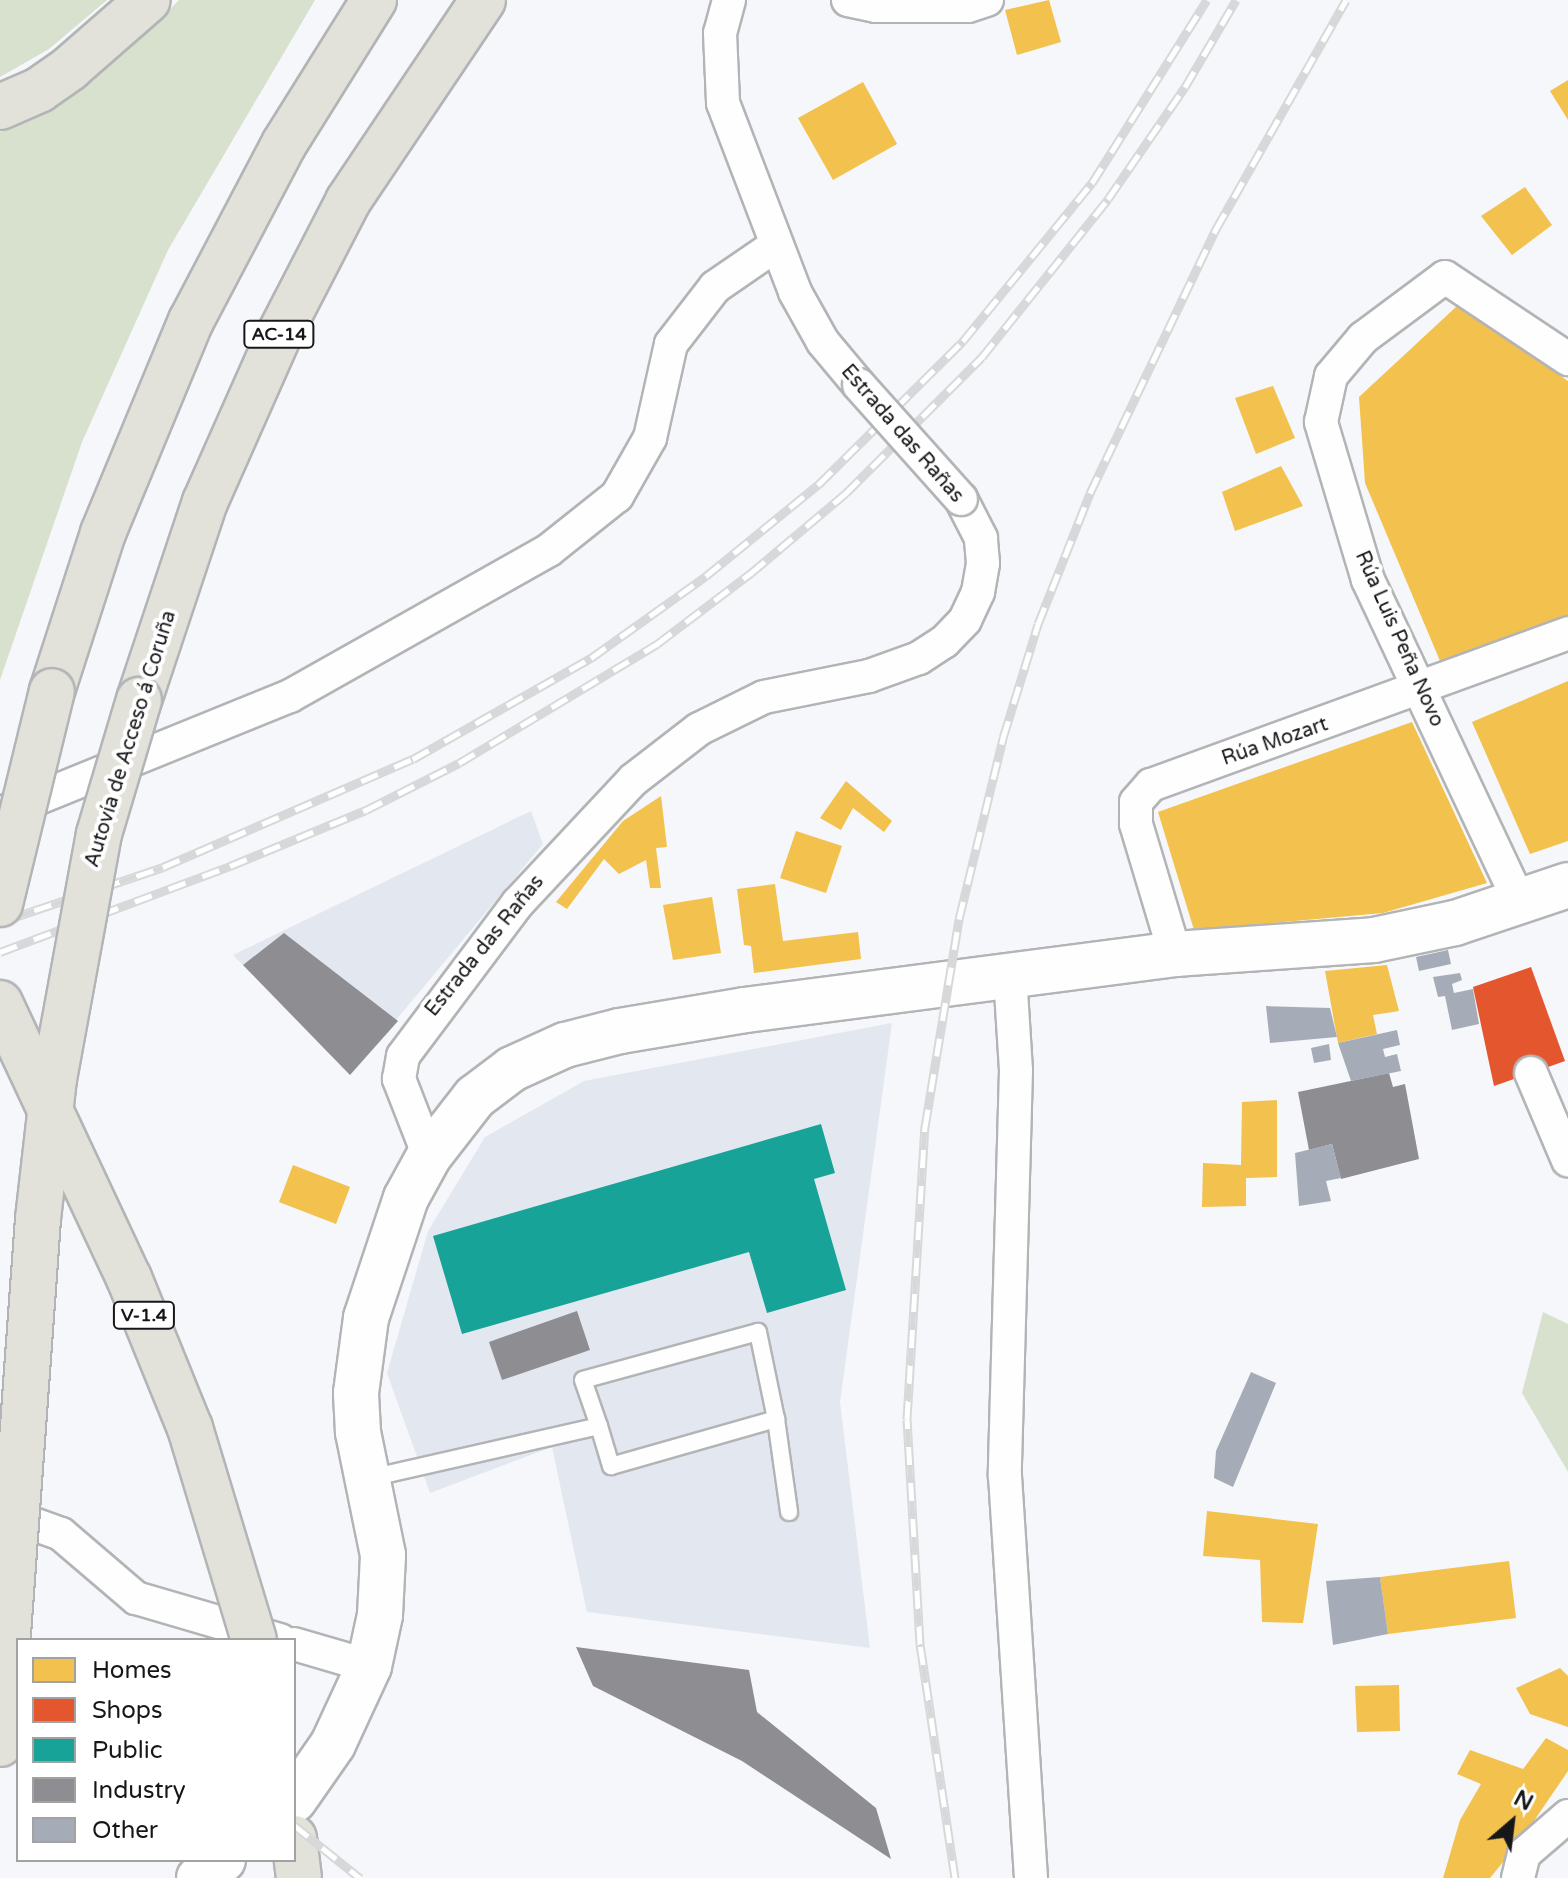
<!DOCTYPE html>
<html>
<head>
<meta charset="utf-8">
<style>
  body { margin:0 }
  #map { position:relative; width:1568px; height:1878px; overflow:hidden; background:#f5f7fa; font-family:"Varela Round",sans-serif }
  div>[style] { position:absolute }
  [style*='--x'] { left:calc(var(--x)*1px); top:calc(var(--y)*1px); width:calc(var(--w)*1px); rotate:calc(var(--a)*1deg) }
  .built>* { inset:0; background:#e3e7ef }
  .green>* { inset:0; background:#d8e0ce }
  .homes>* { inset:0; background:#f2c14e }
  .shops>* { inset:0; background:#e4572e }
  .public>* { inset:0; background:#17a398 }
  .industry>* { inset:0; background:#8d8d92 }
  .building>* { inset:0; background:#a6acb7 }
  .roads { filter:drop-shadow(2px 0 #b2b4b6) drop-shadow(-2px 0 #b2b4b6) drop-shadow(0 2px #b2b4b6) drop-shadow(0 -2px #b2b4b6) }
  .lane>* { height:16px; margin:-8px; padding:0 8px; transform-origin:8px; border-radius:8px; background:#fefefe }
  .street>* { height:32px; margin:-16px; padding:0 16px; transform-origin:16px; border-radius:16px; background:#fefefe }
  .secondary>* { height:44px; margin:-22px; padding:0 22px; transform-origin:22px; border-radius:22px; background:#fefefe }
  .highway>* { height:44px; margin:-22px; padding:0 22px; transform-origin:22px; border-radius:22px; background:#e3e2da }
  .rail>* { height:9px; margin-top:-4.5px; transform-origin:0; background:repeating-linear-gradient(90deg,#fff 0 18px,#d7d8d9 0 36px); box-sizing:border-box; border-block:2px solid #d7d8d9 }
  .bridges { filter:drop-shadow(2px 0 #b2b4b6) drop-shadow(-2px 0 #b2b4b6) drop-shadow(0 2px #b2b4b6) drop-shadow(0 -2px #b2b4b6) }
  .street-bridge>* { height:32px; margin:-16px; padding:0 16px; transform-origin:16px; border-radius:16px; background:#fefefe }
  .highway-bridge>* { height:44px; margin:-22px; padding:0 22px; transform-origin:22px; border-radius:22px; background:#e3e2da }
  span { translate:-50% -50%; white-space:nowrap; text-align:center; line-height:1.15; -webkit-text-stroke:8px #fff; paint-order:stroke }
  .shield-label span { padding:2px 6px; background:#fff; border:2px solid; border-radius:6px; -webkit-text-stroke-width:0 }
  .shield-label { font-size:18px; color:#161719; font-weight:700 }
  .street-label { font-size:20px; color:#161719 }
  .legend { position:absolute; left:16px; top:1638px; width:280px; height:224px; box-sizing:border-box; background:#fff; border:2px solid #a2a2a3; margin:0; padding:10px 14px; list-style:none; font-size:24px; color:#161719 }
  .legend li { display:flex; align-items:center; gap:16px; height:40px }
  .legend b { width:40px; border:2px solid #a2a2a3 }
  .north { position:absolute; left:1472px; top:1782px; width:80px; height:80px; -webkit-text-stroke:6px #fff; paint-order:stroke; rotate:28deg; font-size:22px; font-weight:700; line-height:32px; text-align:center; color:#161719 }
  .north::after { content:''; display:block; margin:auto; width:28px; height:36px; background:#161719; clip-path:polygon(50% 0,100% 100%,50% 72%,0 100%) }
</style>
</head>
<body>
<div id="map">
  <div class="built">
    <i style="clip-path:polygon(531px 811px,543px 844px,350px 1075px,233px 955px)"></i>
    <i style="clip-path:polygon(892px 1023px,840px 1402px,870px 1648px,587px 1612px,552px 1447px,430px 1493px,387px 1373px,428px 1231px,485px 1137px,584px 1081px)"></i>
  </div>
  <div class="green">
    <i style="clip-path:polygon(0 0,107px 0,49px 49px,0 77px)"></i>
    <i style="clip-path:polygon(179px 0,315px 0,168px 250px,82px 442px,0 680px,0 132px,59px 100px,150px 30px)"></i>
    <i style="clip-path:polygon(1543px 1312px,1568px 1324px,1568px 1472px,1522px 1393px)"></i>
  </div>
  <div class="homes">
    <i style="clip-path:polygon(1049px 0,1061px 42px,1017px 55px,1005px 10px)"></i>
    <i style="clip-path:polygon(1568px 80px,1568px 120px,1550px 91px)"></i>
    <i style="clip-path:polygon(863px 82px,897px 144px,833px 180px,798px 118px)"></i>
    <i style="clip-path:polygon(1525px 187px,1552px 225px,1512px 255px,1481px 216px)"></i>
    <i style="clip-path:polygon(1457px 306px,1568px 381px,1568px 616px,1443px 668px,1365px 483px,1359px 397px)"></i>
    <i style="clip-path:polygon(1273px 386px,1295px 438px,1256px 454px,1235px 398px)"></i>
    <i style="clip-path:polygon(1281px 466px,1303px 506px,1235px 531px,1222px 492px)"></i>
    <i style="clip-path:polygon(1568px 681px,1568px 841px,1530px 854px,1472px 722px)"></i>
    <i style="clip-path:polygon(1412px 722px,1487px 883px,1383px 913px,1194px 930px,1158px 812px)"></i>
    <i style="clip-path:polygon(846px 781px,892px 821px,884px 832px,853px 808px,841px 830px,820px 818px)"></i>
    <i style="clip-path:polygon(661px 796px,667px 847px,656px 848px,661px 888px,650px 888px,646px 860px,619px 874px,604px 859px,567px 909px,556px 902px,623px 821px)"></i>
    <i style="clip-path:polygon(796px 831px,842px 846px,826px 893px,780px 878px)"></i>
    <i style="clip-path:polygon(775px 884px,783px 941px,858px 932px,861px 959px,754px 973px,751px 946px,744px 945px,737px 889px)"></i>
    <i style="clip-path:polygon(712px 897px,721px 953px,673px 960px,663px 905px)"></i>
    <i style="clip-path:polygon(1387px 965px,1399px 1011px,1373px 1015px,1377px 1034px,1338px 1043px,1325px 971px)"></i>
    <i style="clip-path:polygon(1277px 1100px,1277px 1177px,1246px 1178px,1246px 1206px,1202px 1207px,1203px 1163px,1241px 1165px,1242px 1102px)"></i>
    <i style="clip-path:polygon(293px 1165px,350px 1187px,336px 1224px,279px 1202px)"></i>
    <i style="clip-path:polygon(1207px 1511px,1318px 1524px,1303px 1623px,1262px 1622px,1260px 1560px,1203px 1556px)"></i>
    <i style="clip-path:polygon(1509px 1561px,1516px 1618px,1388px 1634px,1380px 1577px)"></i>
    <i style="clip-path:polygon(1560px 1668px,1568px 1676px,1568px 1727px,1530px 1714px,1516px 1688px)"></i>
    <i style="clip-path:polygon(1399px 1685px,1400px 1731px,1357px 1732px,1355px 1686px)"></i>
    <i style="clip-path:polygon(1546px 1738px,1568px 1750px,1568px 1771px,1521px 1840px,1490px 1878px,1443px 1878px,1460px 1820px,1481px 1784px,1457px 1774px,1470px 1750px,1523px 1769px)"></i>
  </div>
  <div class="shops">
    <i style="clip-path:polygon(1531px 967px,1565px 1061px,1494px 1086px,1473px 987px)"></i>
  </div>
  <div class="public">
    <i style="clip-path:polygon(821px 1124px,835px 1173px,814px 1179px,846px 1290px,767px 1313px,749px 1252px,462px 1334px,433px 1236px)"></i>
  </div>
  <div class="industry">
    <i style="clip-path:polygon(284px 933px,398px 1021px,350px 1075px,243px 965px)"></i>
    <i style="clip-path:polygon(1389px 1073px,1393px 1087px,1405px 1084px,1419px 1159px,1341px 1179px,1332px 1144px,1309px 1150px,1298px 1092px)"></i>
    <i style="clip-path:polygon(577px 1311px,590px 1350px,502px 1380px,489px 1342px)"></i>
    <i style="clip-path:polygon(576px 1647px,749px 1670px,757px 1712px,876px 1808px,891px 1859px,742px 1761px,593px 1686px)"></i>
  </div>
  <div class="building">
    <i style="clip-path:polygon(1448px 950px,1451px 964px,1419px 971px,1416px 957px)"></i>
    <i style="clip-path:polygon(1460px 973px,1462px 980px,1452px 984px,1454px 993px,1473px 989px,1479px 1024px,1452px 1030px,1445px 996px,1438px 997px,1433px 977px)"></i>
    <i style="clip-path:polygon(1266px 1006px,1330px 1008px,1337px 1037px,1270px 1043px)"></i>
    <i style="clip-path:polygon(1397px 1030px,1400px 1045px,1383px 1049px,1385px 1057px,1397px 1054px,1401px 1071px,1351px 1081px,1338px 1043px)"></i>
    <i style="clip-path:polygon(1329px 1044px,1331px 1060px,1314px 1063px,1311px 1048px)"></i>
    <i style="clip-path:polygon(1332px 1144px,1341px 1178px,1326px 1181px,1331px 1201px,1299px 1206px,1295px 1153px)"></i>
    <i style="clip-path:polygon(1251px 1372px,1276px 1383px,1233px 1487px,1214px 1478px,1216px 1451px)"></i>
    <i style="clip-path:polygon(1380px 1577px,1388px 1634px,1333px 1645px,1326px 1581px)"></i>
  </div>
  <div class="roads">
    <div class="lane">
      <i style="--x:776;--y:1419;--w:94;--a:82"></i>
      <i style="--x:370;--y:1478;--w:235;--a:-12.8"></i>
      <i style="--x:599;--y:1426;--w:42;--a:73.3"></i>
      <i style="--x:611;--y:1466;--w:172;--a:-15.9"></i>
      <i style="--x:776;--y:1419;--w:89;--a:-101.7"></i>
      <i style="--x:758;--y:1332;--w:181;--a:164.7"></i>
      <i style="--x:583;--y:1380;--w:49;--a:70.8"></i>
    </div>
    <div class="street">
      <i style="--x:729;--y:0;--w:34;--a:105"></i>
      <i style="--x:720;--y:33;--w:70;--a:87.5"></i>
      <i style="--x:723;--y:103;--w:202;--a:69.1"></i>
      <i style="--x:795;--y:292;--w:57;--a:60.8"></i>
      <i style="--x:823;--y:342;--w:56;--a:50.1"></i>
      <i style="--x:848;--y:0;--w:29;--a:12"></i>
      <i style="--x:876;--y:6;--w:92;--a:0"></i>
      <i style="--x:968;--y:6;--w:20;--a:-18"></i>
      <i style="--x:9;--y:810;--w:303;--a:-22.1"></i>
      <i style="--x:290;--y:696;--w:297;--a:-29.4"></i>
      <i style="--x:549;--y:550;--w:87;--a:-38.5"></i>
      <i style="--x:617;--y:496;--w:67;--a:-60.4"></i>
      <i style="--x:650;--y:438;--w:96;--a:-77.4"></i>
      <i style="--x:671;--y:344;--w:72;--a:-52.3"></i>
      <i style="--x:715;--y:287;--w:74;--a:-34.5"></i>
      <i style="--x:1520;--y:903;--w:357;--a:-115.2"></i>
      <i style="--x:1368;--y:580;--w:165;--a:-106.6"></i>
      <i style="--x:1321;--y:422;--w:47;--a:-77.7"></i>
      <i style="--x:1331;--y:376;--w:50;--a:-49.9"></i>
      <i style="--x:1363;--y:338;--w:102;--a:-36.6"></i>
      <i style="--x:1445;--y:277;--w:148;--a:33.7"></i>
      <i style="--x:1175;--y:954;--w:136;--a:-106.7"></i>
      <i style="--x:1136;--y:824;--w:22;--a:-90"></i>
      <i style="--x:1136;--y:802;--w:23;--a:-49"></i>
      <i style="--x:1151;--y:785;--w:444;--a:-20"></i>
      <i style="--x:1010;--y:975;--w:95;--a:86.4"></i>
      <i style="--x:1016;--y:1070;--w:406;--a:91.6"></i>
      <i style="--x:1005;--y:1476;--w:403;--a:86.3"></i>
      <i style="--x:1531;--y:1073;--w:95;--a:67"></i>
      <i style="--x:429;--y:1156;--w:83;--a:-111.3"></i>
      <i style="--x:399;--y:1079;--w:23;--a:-80"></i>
      <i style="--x:403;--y:1056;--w:191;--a:-53.1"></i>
      <i style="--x:518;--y:903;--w:168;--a:-46.9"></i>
      <i style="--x:633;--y:780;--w:83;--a:-37.7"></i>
      <i style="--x:699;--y:729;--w:72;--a:-26.2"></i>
      <i style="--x:764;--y:697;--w:107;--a:-11.3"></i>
      <i style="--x:869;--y:676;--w:53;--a:-19.8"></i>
      <i style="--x:919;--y:658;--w:30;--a:-33"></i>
      <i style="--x:944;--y:642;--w:30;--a:-46"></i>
      <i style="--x:965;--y:620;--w:31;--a:-65"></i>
      <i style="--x:978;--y:592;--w:29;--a:-80"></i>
      <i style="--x:983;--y:563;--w:25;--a:-95"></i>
      <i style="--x:981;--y:538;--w:44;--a:-117.1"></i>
      <i style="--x:0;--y:1512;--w:65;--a:19.8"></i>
      <i style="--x:61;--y:1534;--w:99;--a:40.5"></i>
      <i style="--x:136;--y:1598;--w:150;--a:16.3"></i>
      <i style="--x:294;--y:1644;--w:78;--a:16.3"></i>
      <i style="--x:1518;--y:1878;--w:25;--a:-76"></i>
      <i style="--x:1524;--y:1854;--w:58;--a:-40.8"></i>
    </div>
    <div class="secondary">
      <i style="--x:294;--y:1800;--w:68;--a:-55.1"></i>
      <i style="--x:333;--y:1744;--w:86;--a:-65.2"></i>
      <i style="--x:369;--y:1666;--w:52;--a:-77.8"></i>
      <i style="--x:380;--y:1615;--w:60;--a:-87.1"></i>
      <i style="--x:383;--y:1555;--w:126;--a:-101.5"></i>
      <i style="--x:358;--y:1432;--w:39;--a:-93"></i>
      <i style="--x:356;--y:1393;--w:76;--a:-82.4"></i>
      <i style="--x:366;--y:1318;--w:126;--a:-71.6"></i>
      <i style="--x:406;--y:1198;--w:48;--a:-61.3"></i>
      <i style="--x:429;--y:1156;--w:75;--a:-52.1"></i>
      <i style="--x:475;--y:1097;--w:46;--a:-37.1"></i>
      <i style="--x:512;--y:1069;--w:58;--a:-24.4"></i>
      <i style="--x:565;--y:1045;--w:57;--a:-14.3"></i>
      <i style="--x:620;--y:1031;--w:127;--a:-9.5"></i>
      <i style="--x:745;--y:1010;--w:434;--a:-7.4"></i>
      <i style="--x:1175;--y:954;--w:199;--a:-4"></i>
      <i style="--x:1374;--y:940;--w:83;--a:-11.9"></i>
      <i style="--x:1455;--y:923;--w:119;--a:-18.6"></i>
      <i style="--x:199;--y:1878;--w:30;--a:-37"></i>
    </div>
    <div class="highway">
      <i style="--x:0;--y:107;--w:43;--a:-23.6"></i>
      <i style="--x:39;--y:90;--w:38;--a:-35"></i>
      <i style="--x:70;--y:68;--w:103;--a:-41.1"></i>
      <i style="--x:52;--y:691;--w:166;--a:-72.1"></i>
      <i style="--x:103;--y:533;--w:230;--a:-67.5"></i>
      <i style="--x:191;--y:321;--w:200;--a:-62.3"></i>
      <i style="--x:284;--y:144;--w:170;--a:-58"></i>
      <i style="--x:139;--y:700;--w:209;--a:-71.6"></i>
      <i style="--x:205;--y:502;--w:185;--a:-66.1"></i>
      <i style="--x:280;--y:333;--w:148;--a:-62.7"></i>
      <i style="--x:348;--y:201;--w:242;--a:-56.1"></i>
      <i style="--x:294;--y:1838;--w:40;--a:82.9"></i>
    </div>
  </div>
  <div class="rail">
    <i style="--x:0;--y:922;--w:172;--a:-18.6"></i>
    <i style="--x:163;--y:867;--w:272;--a:-23.4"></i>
    <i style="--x:413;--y:759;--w:205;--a:-29.6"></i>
    <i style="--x:591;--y:658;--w:141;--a:-35.5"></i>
    <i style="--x:706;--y:576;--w:146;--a:-39.2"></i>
    <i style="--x:819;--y:484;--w:203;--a:-44.8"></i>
    <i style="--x:963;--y:341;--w:204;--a:-50.8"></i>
    <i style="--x:1092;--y:183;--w:216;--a:-57.9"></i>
    <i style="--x:0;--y:952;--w:246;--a:-20.5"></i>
    <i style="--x:230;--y:866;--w:147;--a:-22.4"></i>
    <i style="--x:366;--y:810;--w:104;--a:-26.8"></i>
    <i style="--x:459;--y:763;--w:231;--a:-31"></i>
    <i style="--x:657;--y:644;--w:118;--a:-37.1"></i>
    <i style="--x:751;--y:573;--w:124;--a:-40.1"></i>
    <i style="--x:846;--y:493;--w:192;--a:-45"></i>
    <i style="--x:982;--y:357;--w:202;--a:-51.4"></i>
    <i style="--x:1108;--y:199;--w:136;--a:-55.5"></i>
    <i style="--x:1185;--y:87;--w:101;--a:-59.6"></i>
    <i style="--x:0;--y:1643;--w:20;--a:27"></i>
    <i style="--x:294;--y:1825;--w:85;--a:38.8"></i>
    <i style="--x:955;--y:1878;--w:237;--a:-98.5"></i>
    <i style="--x:920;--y:1644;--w:225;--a:-93.3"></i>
    <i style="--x:907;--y:1419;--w:293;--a:-86.5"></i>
    <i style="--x:925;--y:1127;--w:211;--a:-80.7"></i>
    <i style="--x:959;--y:919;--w:186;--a:-76.3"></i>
    <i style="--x:1003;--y:738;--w:119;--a:-72.9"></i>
    <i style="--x:1038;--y:624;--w:141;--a:-68.3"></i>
    <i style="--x:1090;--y:493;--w:293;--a:-64.5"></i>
    <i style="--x:1216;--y:229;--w:263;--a:-60.4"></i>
  </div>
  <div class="bridges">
    <div class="street-bridge">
      <i style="--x:859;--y:385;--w:153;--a:48.2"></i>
    </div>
    <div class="highway-bridge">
      <i style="--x:0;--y:904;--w:219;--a:-76.3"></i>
      <i style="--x:0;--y:1003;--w:304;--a:64.9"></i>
      <i style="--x:129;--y:1278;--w:162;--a:67.9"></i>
      <i style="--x:190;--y:1428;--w:221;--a:73.2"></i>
      <i style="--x:0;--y:1744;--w:526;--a:-85.86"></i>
      <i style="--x:38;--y:1219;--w:141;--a:-83.5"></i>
      <i style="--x:54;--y:1079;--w:249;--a:-79.6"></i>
      <i style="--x:99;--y:834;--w:140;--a:-73.4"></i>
    </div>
  </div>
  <div class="shield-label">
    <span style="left:279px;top:334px">AC-14</span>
    <span style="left:144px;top:1315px">V-1.4</span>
  </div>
  <div class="street-label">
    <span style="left:902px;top:434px;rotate:49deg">Estrada das Rañas</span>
    <span style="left:1399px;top:639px;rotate:66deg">Rúa Luis Peña Novo</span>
    <span style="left:131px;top:739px;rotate:-73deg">Autovía de Acceso á Coruña</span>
    <span style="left:1275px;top:742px;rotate:-19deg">Rúa Mozart</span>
    <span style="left:485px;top:946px;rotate:-51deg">Estrada das Rañas</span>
  </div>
  <ul class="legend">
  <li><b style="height:22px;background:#f2c14e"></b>Homes</li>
  <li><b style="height:22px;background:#e4572e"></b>Shops</li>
  <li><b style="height:22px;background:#17a398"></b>Public</li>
  <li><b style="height:22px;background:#8d8d92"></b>Industry</li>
  <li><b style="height:22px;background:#a6acb7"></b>Other</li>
  </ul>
  <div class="north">N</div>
</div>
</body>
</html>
